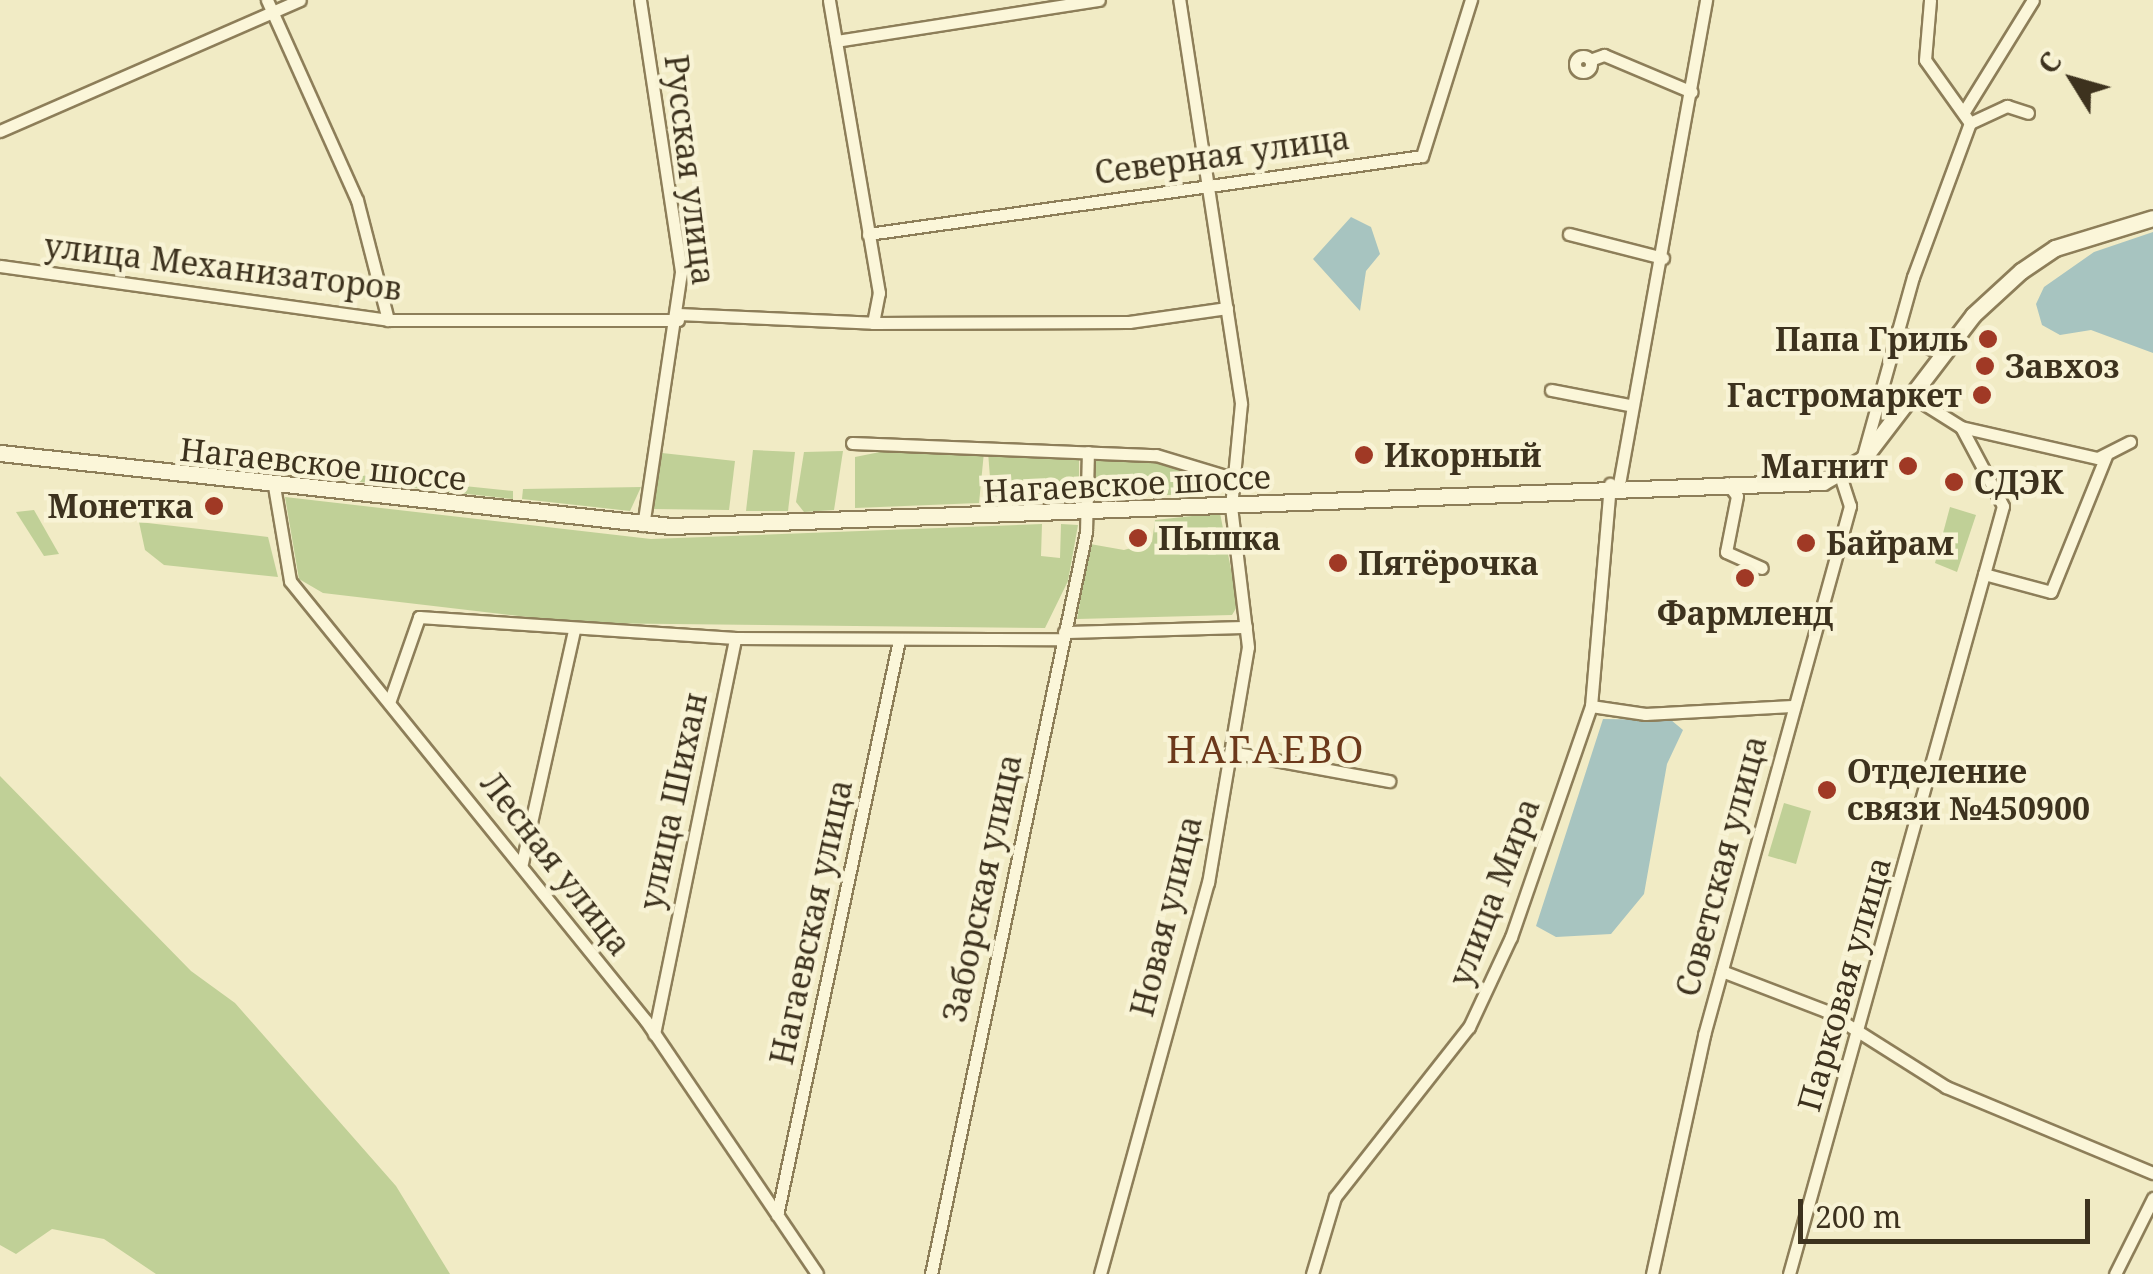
<!DOCTYPE html>
<html>
<head>
<meta charset="utf-8">
<style>
  body { margin:0 }
  #map { position:relative; width:2153px; height:1274px; overflow:hidden; background:#f1ebc5; font-family:"Noto Serif",serif }
  div>[style] { position:absolute }
  [style*='--x'] { left:calc(var(--x)*1px); top:calc(var(--y)*1px); width:calc(var(--w)*1px); rotate:calc(var(--a)*1deg) }
  .green>* { inset:0; background:#c0d097 }
  .water>* { inset:0; background:#a7c4c0 }
  .roads { filter:drop-shadow(2px 0 #8d7e59) drop-shadow(-2px 0 #8d7e59) drop-shadow(0 2px #8d7e59) drop-shadow(0 -2px #8d7e59) }
  .street>* { height:11px; margin:-5.5px; padding:0 5.5px; transform-origin:5.5px; border-radius:5.5px; background:#fbf6d9 }
  .street>.ring { margin:-5.5px; padding:0; box-sizing:content-box; background:none; border:11px solid #fbf6d9; border-radius:50% }
  .secondary>* { height:15px; margin:-7.5px; padding:0 7.5px; transform-origin:7.5px; border-radius:7.5px; background:#fbf6d9 }
  .dots>* { width:28px; height:28px; translate:-50% -50%; box-sizing:border-box; border:5px solid #f8f3d5; border-radius:50% }
  span { translate:-50% -50%; white-space:nowrap; text-align:center; line-height:1.15; -webkit-text-stroke:9px #f8f3d5; paint-order:stroke }
  .street-label { font-size:32px; color:#3d321e }
  .poi-label { font-size:32px; color:#3d321e; font-weight:700 }
  .right { translate:-100% -50%; text-align:right }
  .left { translate:0 -50%; text-align:left }
  .quarter-label { font-size:38px; color:#6c391b; letter-spacing:2.5px }
  .north { position:absolute; left:2023px; top:30px; width:100px; height:100px; -webkit-text-stroke:8px #f8f3d5; paint-order:stroke; rotate:307deg; font-size:28px; font-weight:700; line-height:40px; text-align:center; color:#3d321e }
  .north::after { content:''; display:block; margin:auto; width:35px; height:45px; background:#3d321e; clip-path:polygon(50% 0,100% 100%,50% 72%,0 100%) }
  .scale { position:absolute; left:1798px; top:1199px; width:292px; height:45px; box-sizing:border-box; border:5px solid #3d321e; border-top:0; padding-left:12px; font-size:30px; line-height:35px; white-space:nowrap; color:#3d321e; -webkit-text-stroke:8px #f8f3d5; paint-order:stroke }
</style>
</head>
<body>
<div id="map">
  <div class="green">
    <i style="clip-path:polygon(753px 450px,795px 452px,788px 511px,746px 511px)"></i>
    <i style="clip-path:polygon(890px 450px,984px 452px,979px 503px,855px 508px,855px 457px)"></i>
    <i style="clip-path:polygon(843px 451px,834px 510px,804px 512px,796px 502px,804px 452px)"></i>
    <i style="clip-path:polygon(988px 452px,1079px 457px,1079px 493px,992px 503px)"></i>
    <i style="clip-path:polygon(662px 453px,735px 461px,729px 510px,653px 509px)"></i>
    <i style="clip-path:polygon(1091px 457px,1157px 458px,1220px 483px,1207px 494px,1088px 497px)"></i>
    <i style="clip-path:polygon(291px 468px,513px 491px,513px 499px,289px 474px)"></i>
    <i style="clip-path:polygon(641px 487px,630px 511px,522px 499px,523px 489px)"></i>
    <i style="clip-path:polygon(285px 497px,651px 539px,1042px 524px,1041px 556px,1060px 558px,1061px 524px,1078px 525px,1068px 581px,1045px 628px,579px 623px,323px 593px,299px 579px)"></i>
    <i style="clip-path:polygon(1950px 507px,1976px 515px,1957px 572px,1935px 563px)"></i>
    <i style="clip-path:polygon(34px 510px,59px 554px,44px 556px,16px 512px)"></i>
    <i style="clip-path:polygon(1220px 513px,1238px 605px,1232px 615px,1077px 619px,1090px 544px,1124px 550px,1152px 542px,1155px 520px)"></i>
    <i style="clip-path:polygon(139px 522px,268px 537px,278px 577px,164px 565px,145px 550px)"></i>
    <i style="clip-path:polygon(0 776px,191px 971px,235px 1003px,396px 1186px,450px 1274px,156px 1274px,104px 1239px,52px 1229px,16px 1254px,0 1245px)"></i>
    <i style="clip-path:polygon(1784px 803px,1811px 811px,1796px 864px,1768px 856px)"></i>
  </div>
  <div class="water">
    <i style="clip-path:polygon(1351px 217px,1371px 227px,1380px 254px,1366px 271px,1360px 311px,1313px 259px)"></i>
    <i style="clip-path:polygon(2153px 232px,2153px 353px,2091px 330px,2060px 335px,2042px 325px,2036px 304px,2044px 287px,2094px 252px)"></i>
    <i style="clip-path:polygon(1603px 719px,1671px 720px,1683px 730px,1667px 764px,1644px 894px,1611px 934px,1556px 937px,1536px 926px)"></i>
  </div>
  <div class="roads">
    <div class="street">
      <i style="--x:267;--y:0;--w:219;--a:65.8"></i>
      <i style="--x:357;--y:200;--w:124;--a:75.5"></i>
      <i style="--x:640;--y:0;--w:275;--a:81.4"></i>
      <i style="--x:681;--y:272;--w:256;--a:98.5"></i>
      <i style="--x:836;--y:41;--w:266;--a:-8.9"></i>
      <i class="ring" style="left:1575px;top:56px;width:5px;height:5px"></i>
      <i style="--x:1590;--y:60;--w:15;--a:-20"></i>
      <i style="--x:1604;--y:55;--w:95;--a:22.8"></i>
      <i style="--x:1965;--y:110;--w:129;--a:-58.3"></i>
      <i style="--x:1970;--y:123;--w:41;--a:-24.7"></i>
      <i style="--x:2007;--y:106;--w:22;--a:18"></i>
      <i style="--x:0;--y:131;--w:327;--a:-23.6"></i>
      <i style="--x:868;--y:234;--w:559;--a:-8.01"></i>
      <i style="--x:1422;--y:156;--w:164;--a:-72.6"></i>
      <i style="--x:1569;--y:234;--w:97;--a:14.3"></i>
      <i style="--x:0;--y:266;--w:392;--a:7.9"></i>
      <i style="--x:388;--y:320;--w:290;--a:0"></i>
      <i style="--x:678;--y:314;--w:195;--a:2.6"></i>
      <i style="--x:873;--y:323;--w:31;--a:-79"></i>
      <i style="--x:879;--y:293;--w:297;--a:-99.7"></i>
      <i style="--x:873;--y:323;--w:256;--a:-0.2"></i>
      <i style="--x:1129;--y:322;--w:99;--a:-8.1"></i>
      <i style="--x:1897;--y:331;--w:50;--a:27.6"></i>
      <i style="--x:1551;--y:390;--w:79;--a:10.9"></i>
      <i style="--x:1961;--y:427;--w:140;--a:12.8"></i>
      <i style="--x:2098;--y:458;--w:36;--a:-27"></i>
      <i style="--x:852;--y:443;--w:304;--a:2.3"></i>
      <i style="--x:1156;--y:455;--w:83;--a:16.9"></i>
      <i style="--x:1863;--y:456;--w:186;--a:-74.4"></i>
      <i style="--x:1913;--y:277;--w:164;--a:-69.7"></i>
      <i style="--x:1970;--y:123;--w:77;--a:-125.5"></i>
      <i style="--x:1925;--y:60;--w:60;--a:-85.2"></i>
      <i style="--x:1727;--y:483;--w:16;--a:52"></i>
      <i style="--x:1737;--y:496;--w:57;--a:101.1"></i>
      <i style="--x:1726;--y:552;--w:39;--a:24"></i>
      <i style="--x:1619;--y:484;--w:492;--a:-79.8"></i>
      <i style="--x:274;--y:486;--w:96;--a:80.4"></i>
      <i style="--x:290;--y:581;--w:566;--a:51.02"></i>
      <i style="--x:646;--y:1021;--w:305;--a:55.9"></i>
      <i style="--x:1984;--y:574;--w:69;--a:15"></i>
      <i style="--x:2051;--y:592;--w:147;--a:-68"></i>
      <i style="--x:1064;--y:632;--w:182;--a:-1.6"></i>
      <i style="--x:390;--y:700;--w:88;--a:-70.7"></i>
      <i style="--x:419;--y:617;--w:317;--a:3.8"></i>
      <i style="--x:735;--y:638;--w:327;--a:0.2"></i>
      <i style="--x:1591;--y:706;--w:55;--a:8.4"></i>
      <i style="--x:1645;--y:714;--w:147;--a:-3.1"></i>
      <i style="--x:1231;--y:752;--w:161;--a:10.4"></i>
      <i style="--x:522;--y:863;--w:239;--a:-77.4"></i>
      <i style="--x:1722;--y:971;--w:111;--a:21"></i>
      <i style="--x:1826;--y:1011;--w:142;--a:32.3"></i>
      <i style="--x:1946;--y:1087;--w:224;--a:22.6"></i>
      <i style="--x:654;--y:1034;--w:404;--a:-78.4"></i>
      <i style="--x:777;--y:1215;--w:588;--a:-78.02"></i>
      <i style="--x:931;--y:1274;--w:758;--a:-78.2"></i>
      <i style="--x:1086;--y:532;--w:80;--a:-88.6"></i>
      <i style="--x:1100;--y:1274;--w:406;--a:-74.6"></i>
      <i style="--x:1208;--y:883;--w:239;--a:-80.4"></i>
      <i style="--x:1248;--y:647;--w:141;--a:-96.9"></i>
      <i style="--x:1231;--y:507;--w:104;--a:-84.5"></i>
      <i style="--x:1241;--y:403;--w:408;--a:-98.7"></i>
      <i style="--x:1312;--y:1274;--w:80;--a:-73.4"></i>
      <i style="--x:1335;--y:1197;--w:216;--a:-51.8"></i>
      <i style="--x:1469;--y:1027;--w:99;--a:-65"></i>
      <i style="--x:1511;--y:937;--w:244;--a:-70.9"></i>
      <i style="--x:1591;--y:706;--w:223;--a:-85.1"></i>
      <i style="--x:1652;--y:1274;--w:245;--a:-77.7"></i>
      <i style="--x:1704;--y:1035;--w:549;--a:-74.57"></i>
      <i style="--x:1850;--y:506;--w:32;--a:-108"></i>
      <i style="--x:1789;--y:1274;--w:797;--a:-74.43"></i>
      <i style="--x:2003;--y:506;--w:89;--a:-118"></i>
      <i style="--x:1961;--y:427;--w:60;--a:-147.9"></i>
      <i style="--x:2115;--y:1274;--w:85;--a:-63.4"></i>
    </div>
    <div class="secondary">
      <i style="--x:0;--y:453;--w:675;--a:6.21"></i>
      <i style="--x:671;--y:526;--w:1153;--a:-2.19"></i>
      <i style="--x:1823;--y:482;--w:46;--a:-29.9"></i>
      <i style="--x:1863;--y:459;--w:181;--a:-52.6"></i>
      <i style="--x:1973;--y:315;--w:65;--a:-42.5"></i>
      <i style="--x:2021;--y:271;--w:41;--a:-34.1"></i>
      <i style="--x:2055;--y:248;--w:102;--a:-17"></i>
    </div>
  </div>
  <div class="dots">
    <i style="left:1988px;top:339px;background:#a03925"></i>
    <i style="left:1985px;top:366px;background:#a03925"></i>
    <i style="left:1982px;top:395px;background:#a03925"></i>
    <i style="left:1364px;top:455px;background:#a03925"></i>
    <i style="left:1908px;top:466px;background:#a03925"></i>
    <i style="left:1954px;top:482px;background:#a03925"></i>
    <i style="left:214px;top:506px;background:#a03925"></i>
    <i style="left:1138px;top:538px;background:#a03925"></i>
    <i style="left:1806px;top:543px;background:#a03925"></i>
    <i style="left:1338px;top:563px;background:#a03925"></i>
    <i style="left:1745px;top:578px;background:#a03925"></i>
    <i style="left:1827px;top:790px;background:#a03925"></i>
  </div>
  <div class="street-label">
    <span style="left:1222px;top:155px;rotate:-8deg">Северная улица</span>
    <span style="left:690px;top:170px;rotate:83deg">Русская улица</span>
    <span style="left:223px;top:267px;rotate:7deg">улица Механизаторов</span>
    <span style="left:323px;top:464px;rotate:6deg">Нагаевское шоссе</span>
    <span style="left:1127px;top:484px;rotate:-3deg">Нагаевское шоссе</span>
    <span style="left:673px;top:801px;rotate:-78deg">улица Шихан</span>
    <span style="left:556px;top:864px;rotate:52deg">Лесная улица</span>
    <span style="left:1721px;top:866px;rotate:-75deg">Советская улица</span>
    <span style="left:982px;top:888px;rotate:-78deg">Заборская улица</span>
    <span style="left:1494px;top:892px;rotate:-69deg">улица Мира</span>
    <span style="left:1166px;top:916px;rotate:-76deg">Новая улица</span>
    <span style="left:811px;top:922px;rotate:-78deg">Нагаевская улица</span>
    <span style="left:1844px;top:984px;rotate:-74deg">Парковая улица</span>
  </div>
  <div class="poi-label">
    <span class="right" style="left:1968px;top:339px">Папа Гриль</span>
    <span class="left" style="left:2005px;top:366px">Завхоз</span>
    <span class="right" style="left:1962px;top:395px">Гастромаркет</span>
    <span class="left" style="left:1384px;top:455px">Икорный</span>
    <span class="right" style="left:1888px;top:466px">Магнит</span>
    <span class="left" style="left:1974px;top:482px">СДЭК</span>
    <span class="right" style="left:194px;top:506px">Монетка</span>
    <span class="left" style="left:1158px;top:538px">Пышка</span>
    <span class="left" style="left:1826px;top:543px">Байрам</span>
    <span class="left" style="left:1358px;top:563px">Пятёрочка</span>
    <span style="left:1745px;top:613px">Фармленд</span>
    <span class="left" style="left:1847px;top:790px">Отделение<br>связи №450900</span>
  </div>
  <div class="quarter-label">
    <span style="left:1266px;top:749px">НАГАЕВО</span>
  </div>
  <div class="north">С</div>
  <div class="scale">200 m</div>
</div>
</body>
</html>
